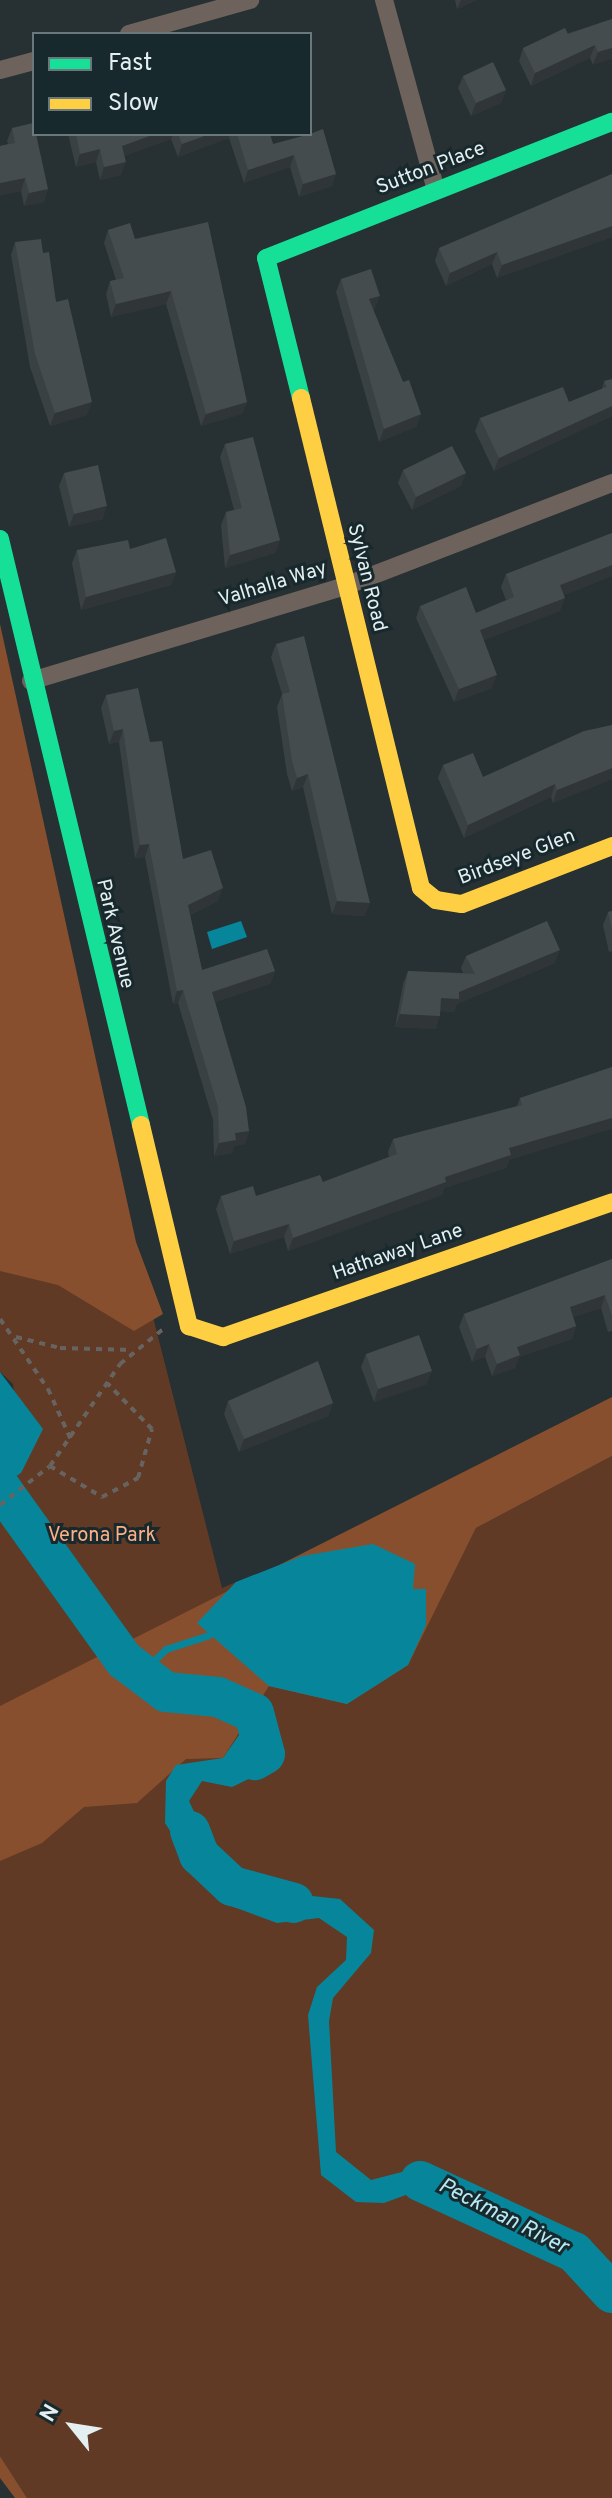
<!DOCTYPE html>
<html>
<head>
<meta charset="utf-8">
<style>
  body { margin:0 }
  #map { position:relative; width:612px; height:2498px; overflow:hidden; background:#273032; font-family:Overpass,sans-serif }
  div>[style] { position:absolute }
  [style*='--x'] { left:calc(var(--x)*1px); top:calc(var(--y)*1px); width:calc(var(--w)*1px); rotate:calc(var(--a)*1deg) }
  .green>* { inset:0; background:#603a24 }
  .forest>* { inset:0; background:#884f2e }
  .water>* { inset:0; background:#07869b }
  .stream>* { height:7px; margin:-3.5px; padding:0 3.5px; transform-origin:3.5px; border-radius:3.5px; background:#07869b }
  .river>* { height:40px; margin:-20px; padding:0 20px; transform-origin:20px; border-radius:20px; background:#07869b }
  .path>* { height:4px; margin-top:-2px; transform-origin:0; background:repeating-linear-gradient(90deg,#676360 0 6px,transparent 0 12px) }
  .street>* { height:18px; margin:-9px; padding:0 9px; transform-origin:9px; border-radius:9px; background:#6d635c }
  .fast>* { height:18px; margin:-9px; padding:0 9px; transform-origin:9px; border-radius:9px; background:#16e098 }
  .slow>* { height:18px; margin:-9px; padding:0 9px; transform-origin:9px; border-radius:9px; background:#ffcf43 }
  .wall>* { inset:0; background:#3a4143 }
  .shaded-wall>* { inset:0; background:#303537 }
  .building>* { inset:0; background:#444c4e }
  span { translate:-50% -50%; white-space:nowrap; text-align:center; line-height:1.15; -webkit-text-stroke:6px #18292d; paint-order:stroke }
  .street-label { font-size:20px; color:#e4eff1 }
  .park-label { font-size:20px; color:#fdaf86 }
  .water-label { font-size:22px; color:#b7e9f5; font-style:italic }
  .legend { position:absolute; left:32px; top:32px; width:280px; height:104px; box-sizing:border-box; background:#18292d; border:2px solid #6a787b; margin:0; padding:10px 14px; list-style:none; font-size:24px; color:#e4eff1 }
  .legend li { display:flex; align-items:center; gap:16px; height:40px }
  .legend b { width:40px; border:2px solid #6a787b }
  .north { position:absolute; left:32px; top:2386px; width:80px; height:80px; -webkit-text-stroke:6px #18292d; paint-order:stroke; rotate:300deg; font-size:22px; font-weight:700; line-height:32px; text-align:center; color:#e4eff1 }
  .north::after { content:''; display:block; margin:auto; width:28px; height:36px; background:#e4eff1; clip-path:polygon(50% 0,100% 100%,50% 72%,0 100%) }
</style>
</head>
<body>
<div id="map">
  <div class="green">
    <i style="clip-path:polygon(0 716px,222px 1588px,236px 1582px,347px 1704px,408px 1664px,476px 1528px,612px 1456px,612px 2498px,27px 2498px,0 2456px,0 1487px,21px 1473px,13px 1384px,0 1372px)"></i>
  </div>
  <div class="forest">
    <i style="clip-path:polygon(0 624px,136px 1242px,163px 1314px,134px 1331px,58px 1285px,0 1271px)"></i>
    <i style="clip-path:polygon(612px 1397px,612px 1456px,476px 1528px,408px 1665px,347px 1704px,269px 1686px,223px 1758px,186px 1759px,137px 1803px,84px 1807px,42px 1843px,0 1861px,0 1706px)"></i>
    <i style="clip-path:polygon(0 2456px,27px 2498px,15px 2498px,0 2478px)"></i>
  </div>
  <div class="water">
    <i style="clip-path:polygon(241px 921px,247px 937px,212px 949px,207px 932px)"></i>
    <i style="clip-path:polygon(0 1372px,43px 1429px,21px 1473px,0 1487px)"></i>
    <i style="clip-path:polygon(373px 1544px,415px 1564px,413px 1589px,426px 1589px,426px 1625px,408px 1665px,347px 1704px,269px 1686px,197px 1623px,236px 1582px,302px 1556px)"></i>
    <i style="clip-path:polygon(258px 1708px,278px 1741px,265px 1771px,232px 1787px,202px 1781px,189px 1801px,229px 1887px,340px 1899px,374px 1930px,371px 1953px,333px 1998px,329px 2021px,336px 2152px,371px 2180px,425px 2166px,439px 2171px,473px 2203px,567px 2246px,612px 2287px,612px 2302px,504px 2224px,453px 2210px,422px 2189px,384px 2203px,356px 2202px,321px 2175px,308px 2015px,317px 1987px,346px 1960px,347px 1937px,319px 1918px,277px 1923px,234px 1907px,207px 1888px,165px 1823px,166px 1781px,176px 1765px,223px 1758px)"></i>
  </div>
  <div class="stream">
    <i style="--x:141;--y:1673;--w:35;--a:-44"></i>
    <i style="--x:166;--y:1649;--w:45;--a:-18"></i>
  </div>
  <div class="river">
    <i style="--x:0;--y:1487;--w:213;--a:54.4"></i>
    <i style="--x:124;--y:1660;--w:53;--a:37.3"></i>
    <i style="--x:166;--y:1692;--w:52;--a:5.5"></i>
    <i style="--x:218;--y:1697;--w:39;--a:24"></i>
    <i style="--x:254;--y:1713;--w:42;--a:75"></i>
    <i style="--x:265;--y:1754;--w:12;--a:149"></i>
    <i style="--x:190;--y:1831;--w:26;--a:69"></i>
    <i style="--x:199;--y:1855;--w:45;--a:43.2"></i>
    <i style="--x:232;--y:1886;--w:64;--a:15.3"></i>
    <i style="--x:420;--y:2181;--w:170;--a:24.8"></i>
    <i style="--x:574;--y:2252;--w:56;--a:47.2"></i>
  </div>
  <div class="path">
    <i style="--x:0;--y:1319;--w:85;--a:55.6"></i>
    <i style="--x:48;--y:1389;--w:58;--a:65.6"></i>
    <i style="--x:16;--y:1337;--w:45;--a:14"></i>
    <i style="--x:60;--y:1348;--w:72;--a:1.6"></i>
    <i style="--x:50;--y:1466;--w:61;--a:30.8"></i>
    <i style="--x:102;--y:1497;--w:41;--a:-27.8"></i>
    <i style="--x:138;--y:1478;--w:51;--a:-74.1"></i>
    <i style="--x:152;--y:1429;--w:64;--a:-134.4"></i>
    <i style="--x:0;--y:1505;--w:63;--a:-38"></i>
    <i style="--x:50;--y:1466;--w:124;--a:-55.5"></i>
    <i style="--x:120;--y:1364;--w:60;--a:-39"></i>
  </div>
  <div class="street">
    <i style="--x:384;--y:0;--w:197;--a:74.7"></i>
    <i style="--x:129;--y:34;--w:126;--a:-15.7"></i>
    <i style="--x:0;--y:70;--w:35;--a:-15"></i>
    <i style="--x:31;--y:681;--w:328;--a:-16.8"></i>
    <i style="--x:345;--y:586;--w:286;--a:-21.1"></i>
  </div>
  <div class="fast">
    <i style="--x:301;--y:398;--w:144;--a:-104"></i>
    <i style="--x:266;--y:258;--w:372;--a:-21.5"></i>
    <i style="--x:0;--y:539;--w:603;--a:76.47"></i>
  </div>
  <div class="slow">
    <i style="--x:301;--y:398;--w:504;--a:76.24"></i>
    <i style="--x:421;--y:888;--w:19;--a:39"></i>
    <i style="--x:436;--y:900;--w:26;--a:9"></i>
    <i style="--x:462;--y:904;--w:161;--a:-21.1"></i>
    <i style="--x:141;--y:1125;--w:207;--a:76.6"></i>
    <i style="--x:189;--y:1326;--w:36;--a:18"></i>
    <i style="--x:223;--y:1337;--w:412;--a:-19.1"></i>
  </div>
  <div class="wall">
    <i style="clip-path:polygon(455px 0,477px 0,457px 9px)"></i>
    <i style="clip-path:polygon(612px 19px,593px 65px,590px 58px,531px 86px,519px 61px,523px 48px)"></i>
    <i style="clip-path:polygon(463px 76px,506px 90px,501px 103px,471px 116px,458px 88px)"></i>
    <i style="clip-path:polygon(12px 128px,48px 189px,44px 202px,24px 206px,21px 191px,0 195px,0 146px,8px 144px,7px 141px)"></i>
    <i style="clip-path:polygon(68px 134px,270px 134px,273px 144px,336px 174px,332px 186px,299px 197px,290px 167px,244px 183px,229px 138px,178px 157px,171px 139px,124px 156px,121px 175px,100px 180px,96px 162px,76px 167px)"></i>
    <i style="clip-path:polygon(612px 174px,612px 237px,497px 278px,492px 264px,446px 286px,435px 261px,439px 248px)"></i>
    <i style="clip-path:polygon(108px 230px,135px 239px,247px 402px,242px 414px,201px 426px,166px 304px,111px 317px,106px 294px,110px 281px,116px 280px,104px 243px)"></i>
    <i style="clip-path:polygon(15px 242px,43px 253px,87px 415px,50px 426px,30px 367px,11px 255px)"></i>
    <i style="clip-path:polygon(341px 279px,375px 309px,373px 310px,403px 382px,421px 414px,416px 427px,379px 442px,336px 292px)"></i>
    <i style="clip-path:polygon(604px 381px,612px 416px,494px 471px,475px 431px,480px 418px,569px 402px,602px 389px)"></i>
    <i style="clip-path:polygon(225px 444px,280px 540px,275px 553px,225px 568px,221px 525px,226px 512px,234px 510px,220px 457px)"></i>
    <i style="clip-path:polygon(403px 470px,466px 473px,461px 486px,412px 510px,398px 483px)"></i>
    <i style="clip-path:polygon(64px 473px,103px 519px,69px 527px,59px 486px)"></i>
    <i style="clip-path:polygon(612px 533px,612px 576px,564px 595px,560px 611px,484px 640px,492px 688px,454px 702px,416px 618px,420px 606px,476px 613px,506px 600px,501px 587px,506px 574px)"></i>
    <i style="clip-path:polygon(130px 549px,176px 572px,171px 585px,81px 610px,72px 563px,77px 550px)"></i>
    <i style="clip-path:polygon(276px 644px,365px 916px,332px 914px,303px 787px,292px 791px,287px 774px,277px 707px,282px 694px,271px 657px)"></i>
    <i style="clip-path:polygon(106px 695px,150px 742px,183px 859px,218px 901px,190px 915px,202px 970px,275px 971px,270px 984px,215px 1002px,249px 1131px,245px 1144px,234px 1146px,232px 1153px,214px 1156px,213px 1120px,178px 1003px,173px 1004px,145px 857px,135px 858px,119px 742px,109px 744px,101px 708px)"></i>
    <i style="clip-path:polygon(612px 725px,612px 779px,553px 803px,551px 797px,464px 838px,438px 778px,443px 765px,483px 777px)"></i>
    <i style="clip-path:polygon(612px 911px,612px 951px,609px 952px,603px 925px,608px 912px)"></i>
    <i style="clip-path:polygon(466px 956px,555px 963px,457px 1004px,454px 1012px,440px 1011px,436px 1029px,395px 1027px,403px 984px,408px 971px,463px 973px,461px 968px)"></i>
    <i style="clip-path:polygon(612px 1067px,509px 1160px,506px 1168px,444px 1188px,442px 1195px,288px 1251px,284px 1237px,230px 1254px,216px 1209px,221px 1196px,256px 1196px,323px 1182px,389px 1157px,388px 1152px,393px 1139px,517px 1106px,520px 1098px)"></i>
    <i style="clip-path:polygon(612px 1259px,612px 1331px,608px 1332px,601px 1308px,573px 1317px,576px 1326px,572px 1339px,519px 1357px,515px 1368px,492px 1376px,485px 1357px,472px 1362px,459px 1327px,464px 1314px)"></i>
    <i style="clip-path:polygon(366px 1354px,427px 1384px,374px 1402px,361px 1367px)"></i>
    <i style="clip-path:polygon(228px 1401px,333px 1403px,328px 1416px,239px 1452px,224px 1414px)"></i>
  </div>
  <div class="shaded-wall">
    <i style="clip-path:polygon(461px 0,477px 0,457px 9px)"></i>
    <i style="clip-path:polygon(595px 45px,590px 58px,531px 86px,535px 73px)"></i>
    <i style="clip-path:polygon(612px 48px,612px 59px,593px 65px,598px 52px)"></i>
    <i style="clip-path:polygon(506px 90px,501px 103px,471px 116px,476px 103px)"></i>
    <i style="clip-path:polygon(155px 134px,173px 134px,171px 139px,117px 159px,122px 146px)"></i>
    <i style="clip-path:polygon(210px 134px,230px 134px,229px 138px,178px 157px,182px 144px)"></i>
    <i style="clip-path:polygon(100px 149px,96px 162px,76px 167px,80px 154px)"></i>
    <i style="clip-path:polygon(294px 155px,290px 167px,244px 183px,248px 170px)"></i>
    <i style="clip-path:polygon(126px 162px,121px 175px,100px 180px,104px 167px)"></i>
    <i style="clip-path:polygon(336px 174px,332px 186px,299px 197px,303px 184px)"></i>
    <i style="clip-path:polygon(25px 178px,21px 191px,0 195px,0 183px)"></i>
    <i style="clip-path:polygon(48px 189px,44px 202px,24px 206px,29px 193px)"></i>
    <i style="clip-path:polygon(612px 226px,612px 237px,497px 278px,502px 265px)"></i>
    <i style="clip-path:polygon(497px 252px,492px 264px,446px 286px,450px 273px)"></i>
    <i style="clip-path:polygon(171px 291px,166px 304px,111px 317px,116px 304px)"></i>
    <i style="clip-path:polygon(380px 296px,375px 309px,364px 312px,369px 299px)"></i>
    <i style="clip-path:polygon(92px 402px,87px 415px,50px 426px,55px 413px)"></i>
    <i style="clip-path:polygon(247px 402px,242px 414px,201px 426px,206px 414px)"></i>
    <i style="clip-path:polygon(612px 406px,612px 416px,494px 471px,499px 458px)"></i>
    <i style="clip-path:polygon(421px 414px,416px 427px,379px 442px,384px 429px)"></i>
    <i style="clip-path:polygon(466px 473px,461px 486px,412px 510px,416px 497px)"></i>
    <i style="clip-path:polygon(107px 506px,103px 519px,69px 527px,74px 514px)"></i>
    <i style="clip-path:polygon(280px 540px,275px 553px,225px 568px,230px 555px)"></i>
    <i style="clip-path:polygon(612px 565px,612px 576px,556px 598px,560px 585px)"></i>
    <i style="clip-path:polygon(176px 572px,171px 585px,81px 610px,86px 597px)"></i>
    <i style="clip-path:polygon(565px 598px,560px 611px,476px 643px,480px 630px)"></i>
    <i style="clip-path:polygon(497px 675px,492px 688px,454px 702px,459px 689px)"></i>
    <i style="clip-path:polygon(123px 729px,119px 742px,109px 744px,114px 731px)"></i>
    <i style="clip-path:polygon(612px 768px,612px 779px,553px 803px,557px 790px)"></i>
    <i style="clip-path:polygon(308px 774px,303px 787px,292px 791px,297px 778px)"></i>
    <i style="clip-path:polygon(555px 784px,551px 797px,464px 838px,468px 825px)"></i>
    <i style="clip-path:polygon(149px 844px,145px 857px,135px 858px,140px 845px)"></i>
    <i style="clip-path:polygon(223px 888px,218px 901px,183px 918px,188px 905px)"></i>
    <i style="clip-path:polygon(337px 901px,370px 903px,365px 916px,332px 914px)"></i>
    <i style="clip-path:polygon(560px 950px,555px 963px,457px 1004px,454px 1012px,436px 1011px,441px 998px,459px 992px)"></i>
    <i style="clip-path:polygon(275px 971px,270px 984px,207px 1005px,212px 992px)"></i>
    <i style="clip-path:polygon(183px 990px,178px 1003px,173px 1004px,177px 991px)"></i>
    <i style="clip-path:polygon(400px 1014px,440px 1016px,436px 1029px,395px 1027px)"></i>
    <i style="clip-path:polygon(612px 1118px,612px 1129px,509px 1160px,506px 1168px,444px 1188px,442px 1195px,288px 1251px,293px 1238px,445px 1177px,509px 1148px)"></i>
    <i style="clip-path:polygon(249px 1131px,245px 1144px,234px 1146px,232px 1153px,214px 1156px,219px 1143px,235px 1133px)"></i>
    <i style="clip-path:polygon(289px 1224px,284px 1237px,230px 1254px,234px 1241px)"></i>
    <i style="clip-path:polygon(605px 1295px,601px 1308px,565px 1320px,570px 1307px)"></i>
    <i style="clip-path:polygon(576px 1326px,572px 1339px,519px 1357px,515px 1368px,492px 1376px,497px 1364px,517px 1347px)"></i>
    <i style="clip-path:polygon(489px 1344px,485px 1357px,472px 1362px,477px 1349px)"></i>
    <i style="clip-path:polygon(432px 1371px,427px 1384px,374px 1402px,378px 1389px)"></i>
    <i style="clip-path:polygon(333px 1403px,328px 1416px,239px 1452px,244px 1439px)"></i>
  </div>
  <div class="building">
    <i style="clip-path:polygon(612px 19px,612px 48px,598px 52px,595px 45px,535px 73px,523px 48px,565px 28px,568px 34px)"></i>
    <i style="clip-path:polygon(493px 62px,506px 90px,476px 103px,463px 76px)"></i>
    <i style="clip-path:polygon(33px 123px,34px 134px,36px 134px,48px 189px,29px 193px,25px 178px,0 183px,0 146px,15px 143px,12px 128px)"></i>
    <i style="clip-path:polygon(323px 129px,336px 174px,303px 184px,294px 155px,248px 170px,237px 134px,270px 134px,273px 144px,310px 134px)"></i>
    <i style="clip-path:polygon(76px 134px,155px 134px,122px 146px,126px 162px,104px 167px,100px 149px,80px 154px)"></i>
    <i style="clip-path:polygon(178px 134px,210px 134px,182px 144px)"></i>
    <i style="clip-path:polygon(612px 174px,612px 226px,502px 265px,497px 252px,450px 273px,439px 248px)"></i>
    <i style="clip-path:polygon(208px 222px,247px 402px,206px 414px,171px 291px,116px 304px,110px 281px,124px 278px,108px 230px,130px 223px,135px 239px)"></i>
    <i style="clip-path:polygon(41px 239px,43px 253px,49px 252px,56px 302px,68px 299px,92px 402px,55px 413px,35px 354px,15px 242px)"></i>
    <i style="clip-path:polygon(371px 269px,380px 296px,369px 299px,403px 382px,409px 380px,421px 414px,384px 429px,341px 279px)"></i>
    <i style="clip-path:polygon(612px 379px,612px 406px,499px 458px,480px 418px,563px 387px,569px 402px,606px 387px,604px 381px)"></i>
    <i style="clip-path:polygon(253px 437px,280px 540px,230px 555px,226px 512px,242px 508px,225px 444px)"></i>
    <i style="clip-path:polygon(452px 446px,466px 473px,416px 497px,403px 470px)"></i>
    <i style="clip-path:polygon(98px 465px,107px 506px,74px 514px,64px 473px)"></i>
    <i style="clip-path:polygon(612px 533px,612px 565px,560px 585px,565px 598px,480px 630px,497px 675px,459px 689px,420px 606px,466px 587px,476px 613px,514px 597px,506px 574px)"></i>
    <i style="clip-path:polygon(166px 538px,176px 572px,86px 597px,77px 550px,128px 540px,130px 549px)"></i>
    <i style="clip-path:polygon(304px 636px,370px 903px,337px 901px,308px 774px,297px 778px,292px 761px,282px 694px,290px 692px,276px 644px)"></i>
    <i style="clip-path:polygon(138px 688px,150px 742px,162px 741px,183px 859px,211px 850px,223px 888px,188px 905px,202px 970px,267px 949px,275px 971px,212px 992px,246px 1107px,249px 1131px,235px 1133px,236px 1140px,219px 1143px,218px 1107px,183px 990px,177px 991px,149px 844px,140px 845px,123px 729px,114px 731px,106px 695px)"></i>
    <i style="clip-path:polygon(612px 725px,612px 768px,557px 790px,555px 784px,468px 825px,443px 765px,473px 753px,483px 777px,584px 731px)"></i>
    <i style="clip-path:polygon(612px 911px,612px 929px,608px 912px)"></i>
    <i style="clip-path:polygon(547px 921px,560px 950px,459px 992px,459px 999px,441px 998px,440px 1016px,400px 1014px,408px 971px,475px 974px,466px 956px)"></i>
    <i style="clip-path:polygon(612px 1067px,612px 1118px,509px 1148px,511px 1155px,445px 1177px,446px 1182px,293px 1238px,289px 1224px,234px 1241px,221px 1196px,253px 1186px,256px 1196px,320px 1175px,323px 1182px,397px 1154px,393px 1139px,522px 1105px,520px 1098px)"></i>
    <i style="clip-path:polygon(612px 1259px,612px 1316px,605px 1295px,570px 1307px,576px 1326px,517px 1347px,520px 1355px,497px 1364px,489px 1344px,477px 1349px,464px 1314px)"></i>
    <i style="clip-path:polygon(419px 1335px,432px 1371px,378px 1389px,366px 1354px)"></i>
    <i style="clip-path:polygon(318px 1361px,333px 1403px,244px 1439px,228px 1401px)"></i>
  </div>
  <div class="street-label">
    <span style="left:431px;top:169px;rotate:-21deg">Sutton Place</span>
    <span style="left:366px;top:578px;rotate:76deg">Sylvan Road</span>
    <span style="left:273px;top:585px;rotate:-17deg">Valhalla Way</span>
    <span style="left:517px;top:858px;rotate:-21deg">Birdseye Glen</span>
    <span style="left:114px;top:934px;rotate:77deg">Park Avenue</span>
    <span style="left:398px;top:1253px;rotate:-19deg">Hathaway Lane</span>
  </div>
  <div class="park-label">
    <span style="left:102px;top:1536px">Verona Park</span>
  </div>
  <div class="water-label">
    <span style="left:503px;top:2217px;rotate:27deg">Peckman River</span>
  </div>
  <ul class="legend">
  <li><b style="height:10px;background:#16e098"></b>Fast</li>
  <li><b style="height:10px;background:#ffcf43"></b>Slow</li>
  </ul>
  <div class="north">N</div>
</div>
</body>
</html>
